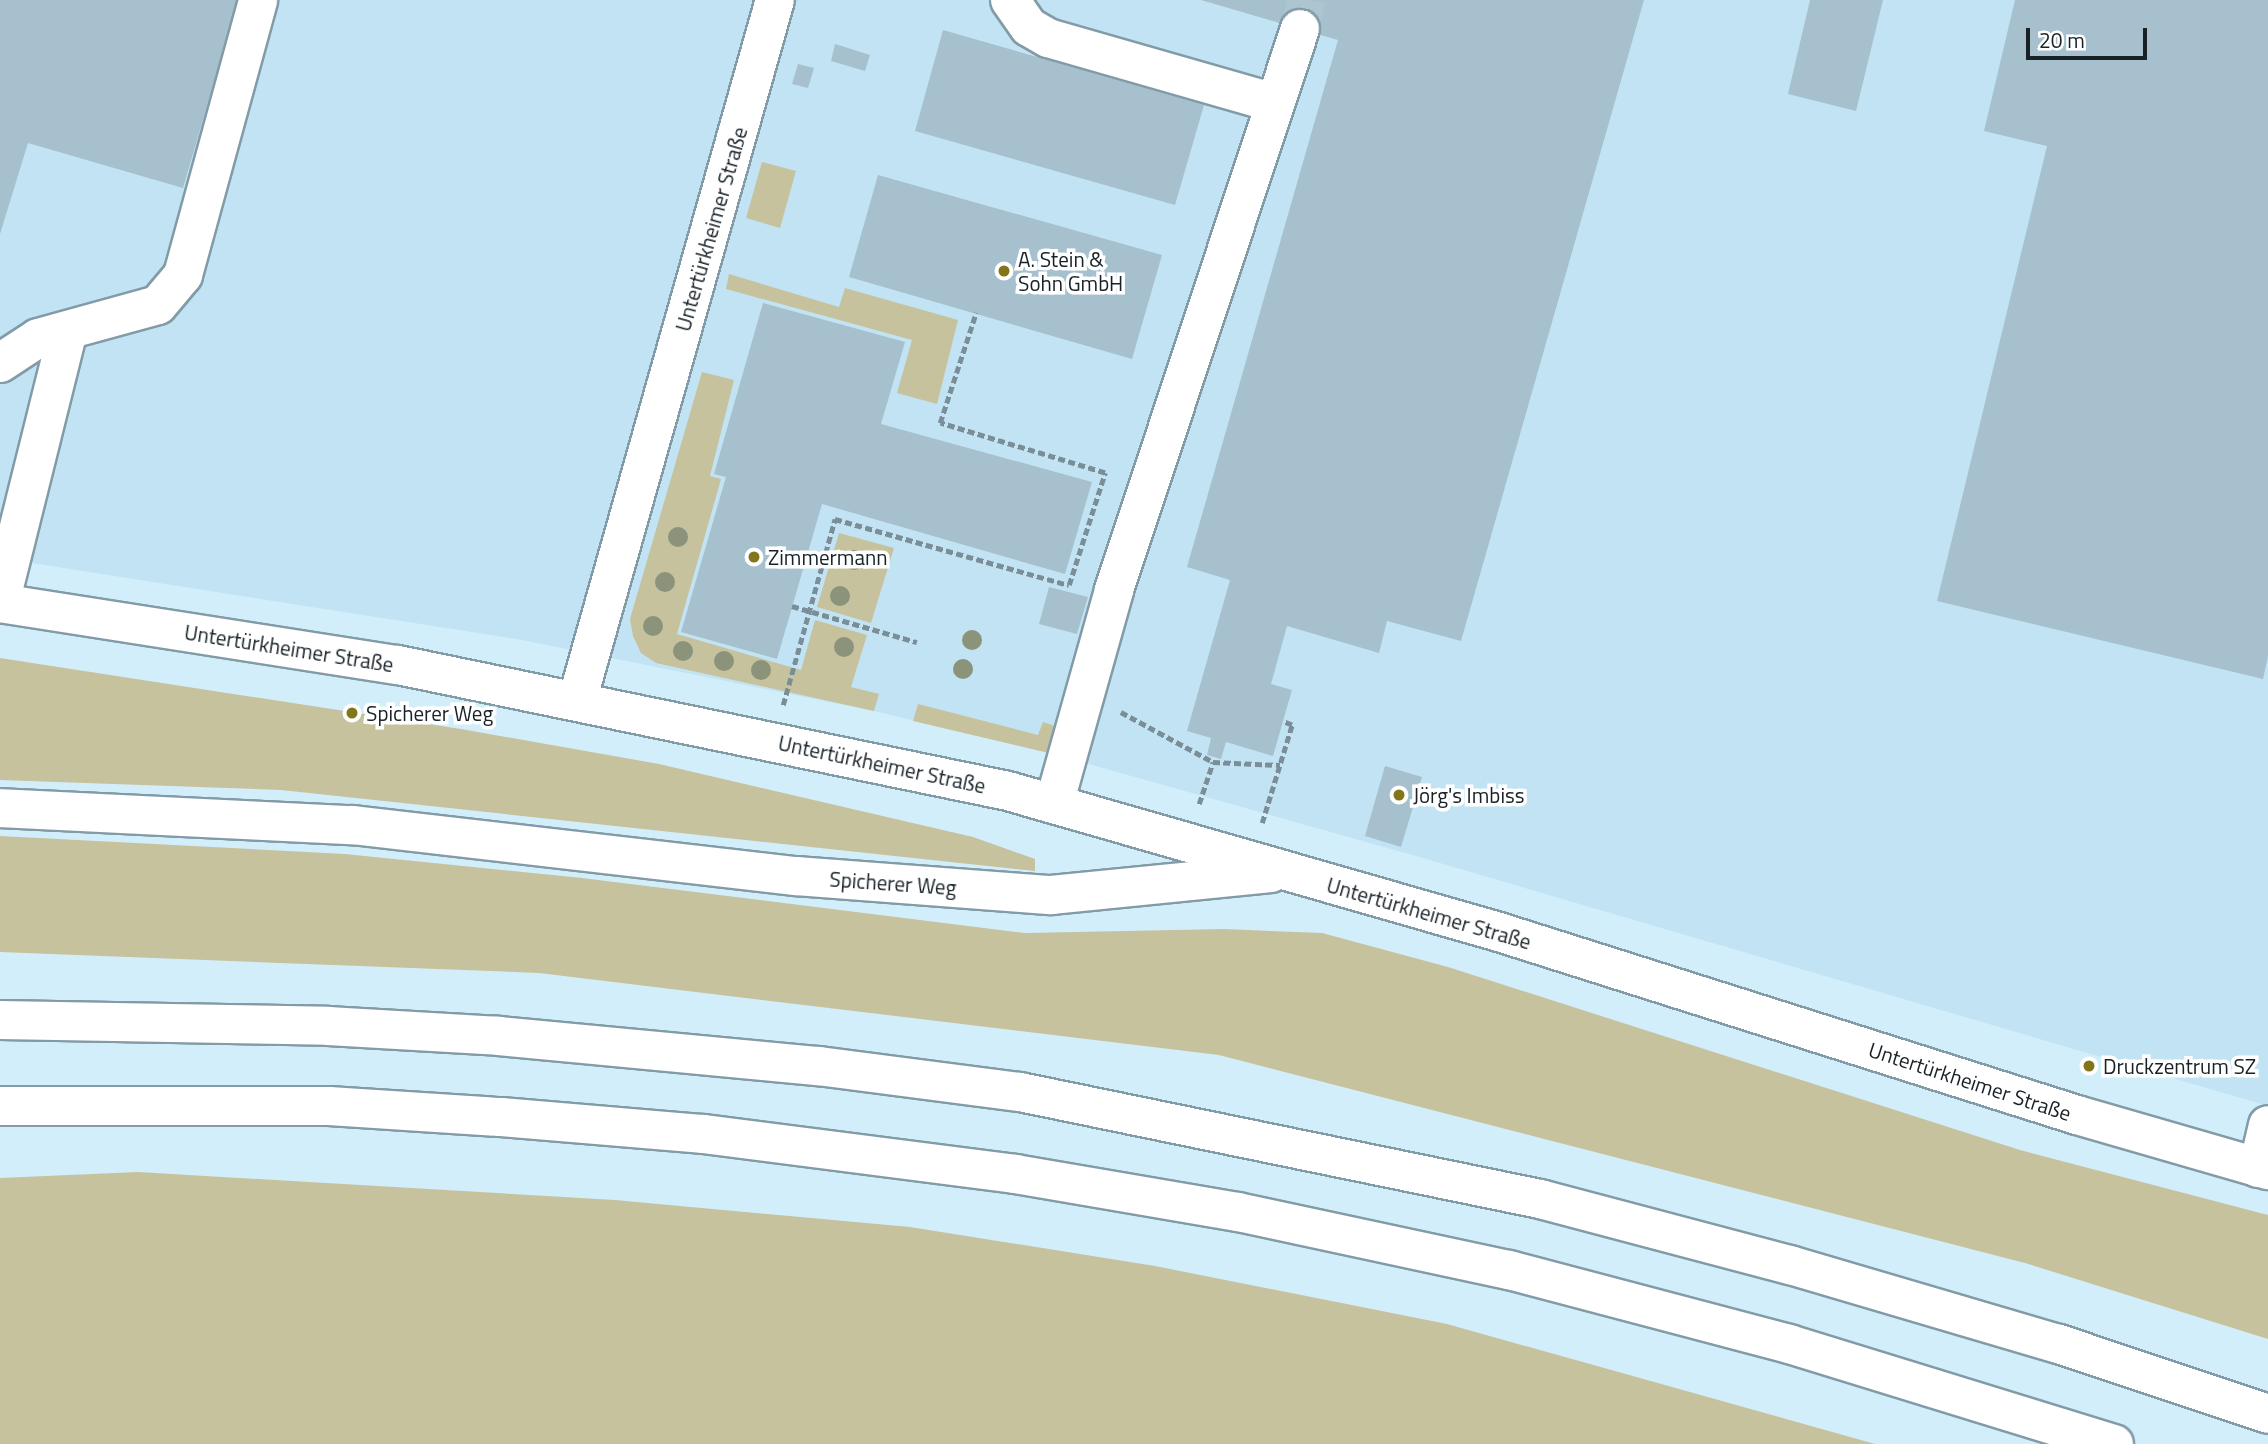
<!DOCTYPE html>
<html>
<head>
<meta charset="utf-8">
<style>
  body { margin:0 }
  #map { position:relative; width:2268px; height:1444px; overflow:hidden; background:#d3eefb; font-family:"Titillium Web",sans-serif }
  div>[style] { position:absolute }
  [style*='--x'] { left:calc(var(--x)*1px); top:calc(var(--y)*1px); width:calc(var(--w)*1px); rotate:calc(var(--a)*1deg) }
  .built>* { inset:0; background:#c1e3f4 }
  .green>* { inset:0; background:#c6c29d }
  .building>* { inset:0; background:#a6c0cd }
  .minor-tunnel>* { height:38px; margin-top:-19px; transform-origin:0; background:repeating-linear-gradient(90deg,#adc5d0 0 38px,transparent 0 57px) }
  .path>* { height:4.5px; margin-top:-2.25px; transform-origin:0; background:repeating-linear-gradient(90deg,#7b8e97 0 7px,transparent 0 10.5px) }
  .roads { filter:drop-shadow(2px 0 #829ba7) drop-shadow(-2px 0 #829ba7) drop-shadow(0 2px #829ba7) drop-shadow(0 -2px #829ba7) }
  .minor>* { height:38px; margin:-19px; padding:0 19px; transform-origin:19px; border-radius:19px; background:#fff }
  .highway>* { height:38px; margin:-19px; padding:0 19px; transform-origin:19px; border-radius:19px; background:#fff }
  .trees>* { width:20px; height:20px; margin:-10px; border-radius:50%; background:#8b937b }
  .dots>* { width:19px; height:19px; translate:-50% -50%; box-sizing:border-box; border:4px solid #fff; border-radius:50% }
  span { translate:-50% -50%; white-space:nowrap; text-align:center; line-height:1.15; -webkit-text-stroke:7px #fff; paint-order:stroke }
  .street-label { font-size:21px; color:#172126 }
  .poi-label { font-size:21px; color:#172126 }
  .left { translate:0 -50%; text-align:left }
  .scale { position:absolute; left:2026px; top:28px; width:121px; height:32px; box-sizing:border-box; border:4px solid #172126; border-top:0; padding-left:9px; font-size:21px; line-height:24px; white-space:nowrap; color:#172126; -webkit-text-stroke:5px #fff; paint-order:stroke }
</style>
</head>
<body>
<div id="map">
  <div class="built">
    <i style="clip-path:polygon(0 0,2268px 0,2268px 1106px,1423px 858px,1053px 754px,874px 711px,522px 640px,0 558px)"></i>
  </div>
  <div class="green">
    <i style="clip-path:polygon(762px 162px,796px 171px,780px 228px,746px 218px)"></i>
    <i style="clip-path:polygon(729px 274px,839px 307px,845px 288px,958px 320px,937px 404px,897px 393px,912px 340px,726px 289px)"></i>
    <i style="clip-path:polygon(702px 372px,734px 380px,710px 476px,721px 479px,677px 634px,801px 670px,815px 620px,867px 635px,851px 687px,879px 694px,874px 711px,656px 663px,641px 653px,633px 636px,630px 619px)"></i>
    <i style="clip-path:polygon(839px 533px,894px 548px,871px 623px,817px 607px)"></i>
    <i style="clip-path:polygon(0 658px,461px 729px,659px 764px,973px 837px,1035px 859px,1035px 871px,281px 790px,0 780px)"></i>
    <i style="clip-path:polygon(918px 704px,1038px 735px,1043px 722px,1061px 728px,1053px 754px,913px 721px)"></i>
    <i style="clip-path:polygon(0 836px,345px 854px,582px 878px,1025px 933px,1224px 929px,1322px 933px,1448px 967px,2020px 1150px,2268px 1215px,2268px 1339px,2025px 1263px,1219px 1055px,539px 973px,0 952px)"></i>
    <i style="clip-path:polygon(138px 1172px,615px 1200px,910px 1227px,1155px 1266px,1447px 1324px,1875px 1444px,0 1444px,0 1178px)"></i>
  </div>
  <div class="building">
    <i style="clip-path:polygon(0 0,238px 0,183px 188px,28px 143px,0 234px)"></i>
    <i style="clip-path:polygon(1201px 0,1644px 0,1461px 641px,1387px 621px,1379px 653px,1287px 626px,1271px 684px,1292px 690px,1273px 756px,1226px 742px,1221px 759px,1207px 755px,1211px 738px,1187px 731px,1230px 580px,1187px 567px,1338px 40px)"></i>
    <i style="clip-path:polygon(1810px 0,1883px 0,1856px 111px,1788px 94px)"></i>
    <i style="clip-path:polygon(2015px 0,2268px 0,2268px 656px,2263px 679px,1937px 601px,2047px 146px,1984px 131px)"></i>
    <i style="clip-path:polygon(943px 30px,1204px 105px,1175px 205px,915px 131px)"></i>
    <i style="clip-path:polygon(835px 44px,870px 55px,865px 71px,831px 61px)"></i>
    <i style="clip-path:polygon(798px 64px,814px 68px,808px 88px,792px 84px)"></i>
    <i style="clip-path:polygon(878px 175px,1162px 255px,1132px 359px,849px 277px)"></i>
    <i style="clip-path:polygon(763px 303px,905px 342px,881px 424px,1092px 482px,1065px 574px,822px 504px,777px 659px,681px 632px,726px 477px,714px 474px)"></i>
    <i style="clip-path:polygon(1049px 587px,1088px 597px,1077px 634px,1039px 624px)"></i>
    <i style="clip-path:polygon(1385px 766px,1422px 777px,1401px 847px,1365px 836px)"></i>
  </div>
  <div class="minor-tunnel">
    <i style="--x:1300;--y:29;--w:30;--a:-78"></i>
  </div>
  <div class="path">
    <i style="--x:792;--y:606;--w:130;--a:16.1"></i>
    <i style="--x:783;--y:705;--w:193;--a:-74.4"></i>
    <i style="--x:835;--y:519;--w:243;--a:15.8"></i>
    <i style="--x:1069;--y:585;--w:118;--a:-72.2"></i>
    <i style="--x:1105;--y:473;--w:172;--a:-163.1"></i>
    <i style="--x:940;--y:423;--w:116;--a:-71.9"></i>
    <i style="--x:1121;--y:712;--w:105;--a:28.5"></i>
    <i style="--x:1213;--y:762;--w:67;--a:2.6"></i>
    <i style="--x:1199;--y:804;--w:44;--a:-71.6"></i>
    <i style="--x:1262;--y:823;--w:102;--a:-73"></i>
    <i style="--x:1292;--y:725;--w:9;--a:-159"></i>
  </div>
  <div class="roads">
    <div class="minor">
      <i style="--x:1010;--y:0;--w:33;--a:55"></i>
      <i style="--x:1029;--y:27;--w:22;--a:30"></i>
      <i style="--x:1048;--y:38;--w:236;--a:16"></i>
      <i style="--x:0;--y:363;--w:45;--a:-33.3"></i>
      <i style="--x:38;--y:338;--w:124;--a:-15.4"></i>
      <i style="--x:158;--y:305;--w:39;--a:-50"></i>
      <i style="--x:183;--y:275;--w:285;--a:-74.7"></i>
      <i style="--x:0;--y:603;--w:403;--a:8.9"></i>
      <i style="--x:398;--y:665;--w:623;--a:11.67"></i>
      <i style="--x:1008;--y:791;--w:511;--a:16.02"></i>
      <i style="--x:1499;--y:932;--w:606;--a:17.57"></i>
      <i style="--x:2077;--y:1115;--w:199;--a:16.1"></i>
      <i style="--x:0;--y:603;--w:280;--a:-76"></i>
      <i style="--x:577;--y:701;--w:728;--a:-74.23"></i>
      <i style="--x:1054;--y:804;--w:222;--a:-74.3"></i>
      <i style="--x:1114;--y:590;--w:591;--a:-71.66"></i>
      <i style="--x:0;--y:808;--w:353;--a:2.8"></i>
      <i style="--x:353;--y:825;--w:446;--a:6.6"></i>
      <i style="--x:796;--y:876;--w:256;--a:4.3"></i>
      <i style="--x:1051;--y:895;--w:221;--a:-5.7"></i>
      <i style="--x:2258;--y:1168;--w:44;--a:-76.9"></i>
    </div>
    <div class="highway">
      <i style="--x:0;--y:1020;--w:328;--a:1"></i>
      <i style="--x:328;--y:1026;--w:171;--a:3.3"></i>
      <i style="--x:499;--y:1036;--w:321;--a:5.4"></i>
      <i style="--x:819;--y:1066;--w:203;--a:7.4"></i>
      <i style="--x:1020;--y:1092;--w:531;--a:11.63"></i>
      <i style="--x:1540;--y:1199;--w:259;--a:14.8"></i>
      <i style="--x:1790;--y:1265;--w:280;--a:16.4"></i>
      <i style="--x:2059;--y:1344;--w:220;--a:18.5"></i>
      <i style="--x:0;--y:1106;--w:329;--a:0"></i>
      <i style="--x:329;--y:1106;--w:172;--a:3.7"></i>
      <i style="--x:501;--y:1117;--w:204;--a:4.8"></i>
      <i style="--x:704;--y:1134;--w:314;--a:7.3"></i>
      <i style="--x:1015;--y:1174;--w:226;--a:9.7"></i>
      <i style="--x:1238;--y:1212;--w:277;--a:12.1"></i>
      <i style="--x:1509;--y:1270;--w:290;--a:14.8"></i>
      <i style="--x:1789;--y:1344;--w:340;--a:17.1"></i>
    </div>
  </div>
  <div class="trees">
    <i style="left:678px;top:537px"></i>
    <i style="left:854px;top:560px"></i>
    <i style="left:665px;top:582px"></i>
    <i style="left:840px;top:596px"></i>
    <i style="left:653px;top:626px"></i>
    <i style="left:972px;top:640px"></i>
    <i style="left:844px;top:647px"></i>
    <i style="left:683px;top:651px"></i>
    <i style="left:724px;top:661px"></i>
    <i style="left:963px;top:669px"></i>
    <i style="left:761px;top:670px"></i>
  </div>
  <div class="dots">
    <i style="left:1004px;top:271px;background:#82761a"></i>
    <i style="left:754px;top:557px;background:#82761a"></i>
    <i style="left:352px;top:713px;background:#82761a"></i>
    <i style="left:1399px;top:795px;background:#82761a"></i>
    <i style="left:2089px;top:1066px;background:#82761a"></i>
  </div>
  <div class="street-label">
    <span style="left:711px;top:229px;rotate:-74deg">Untertürkheimer Straße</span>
    <span style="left:289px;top:648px;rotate:9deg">Untertürkheimer Straße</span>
    <span style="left:882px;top:764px;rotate:12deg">Untertürkheimer Straße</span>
    <span style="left:893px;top:883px;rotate:4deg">Spicherer Weg</span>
    <span style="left:1429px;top:913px;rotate:16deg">Untertürkheimer Straße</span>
    <span style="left:1970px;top:1081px;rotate:18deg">Untertürkheimer Straße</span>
  </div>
  <div class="poi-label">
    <span class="left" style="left:1018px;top:271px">A. Stein &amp;<br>Sohn GmbH</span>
    <span class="left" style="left:768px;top:557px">Zimmermann</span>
    <span class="left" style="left:366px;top:713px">Spicherer Weg</span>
    <span class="left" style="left:1413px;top:795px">Jörg's Imbiss</span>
    <span class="left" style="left:2103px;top:1066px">Druckzentrum SZ</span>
  </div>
  <div class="scale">20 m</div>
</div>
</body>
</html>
